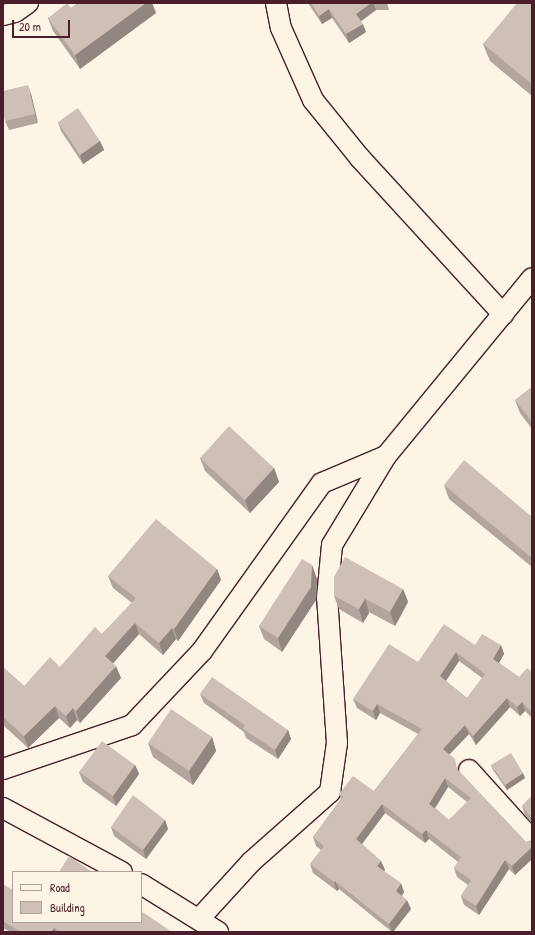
<!DOCTYPE html>
<html>
<head>
<meta charset="utf-8">
<style>
  body { margin:0 }
  #map { position:relative; width:535px; height:935px; overflow:hidden; background:#fcf5e5; font-family:"Patrick Hand",sans-serif }
  div>[style] { position:absolute }
  [style*='--x'] { left:calc(var(--x)*1px); top:calc(var(--y)*1px); width:calc(var(--w)*1px); rotate:calc(var(--a)*1deg) }
  .roads { filter:drop-shadow(1px 0 #4a1f2b) drop-shadow(-1px 0 #4a1f2b) drop-shadow(0 1px #4a1f2b) drop-shadow(0 -1px #4a1f2b) }
  .minor>* { height:20px; margin:-10px; padding:0 10px; transform-origin:10px; border-radius:10px; background:#fcf5e5 }
  .wall>* { inset:0; background:#b2a59d }
  .shaded-wall>* { inset:0; background:#918680 }
  .building>* { inset:0; background:#cfc0b7 }
  span { translate:-50% -50%; white-space:nowrap; text-align:center; line-height:1.15; -webkit-text-stroke:3.5px #fcf5e5; paint-order:stroke }
  .frame { position:absolute; inset:0; border:4px solid #4a1f2b; pointer-events:none }
  .legend { position:absolute; left:12px; top:871px; width:130px; height:52px; box-sizing:border-box; background:#fcf5e5; border:1px solid #b59f9b; margin:0; padding:5px 7px; list-style:none; font-size:12px; color:#4a1f2b }
  .legend li { display:flex; align-items:center; gap:8px; height:20px }
  .legend b { width:20px; border:1px solid #b59f9b }
  .scale { position:absolute; left:12px; top:20px; width:58px; height:18px; box-sizing:border-box; border:2px solid #4a1f2b; border-top:0; padding-left:5px; font-size:12px; line-height:14px; white-space:nowrap; color:#4a1f2b; -webkit-text-stroke:3px #fcf5e5; paint-order:stroke }
</style>
</head>
<body>
<div id="map">
  <div class="roads">
    <div class="minor">
      <i style="--x:276;--y:3;--w:25;--a:79"></i>
      <i style="--x:281;--y:28;--w:79;--a:66"></i>
      <i style="--x:313;--y:100;--w:75;--a:51"></i>
      <i style="--x:360;--y:158;--w:212;--a:47.5"></i>
      <i style="--x:3;--y:15;--w:12;--a:-14"></i>
      <i style="--x:15;--y:12;--w:16;--a:-35"></i>
      <i style="--x:3;--y:769;--w:136;--a:-18.8"></i>
      <i style="--x:132;--y:725;--w:102;--a:-46.6"></i>
      <i style="--x:202;--y:651;--w:206;--a:-54.5"></i>
      <i style="--x:322;--y:483;--w:69;--a:-22.9"></i>
      <i style="--x:386;--y:456;--w:230;--a:-50.6"></i>
      <i style="--x:469;--y:770;--w:94;--a:48"></i>
      <i style="--x:3;--y:808;--w:135;--a:28.3"></i>
      <i style="--x:141;--y:884;--w:91;--a:31.9"></i>
      <i style="--x:199;--y:919;--w:77;--a:-47.6"></i>
      <i style="--x:251;--y:862;--w:106;--a:-41.5"></i>
      <i style="--x:330;--y:792;--w:49;--a:-81.9"></i>
      <i style="--x:337;--y:743;--w:145;--a:-93.9"></i>
      <i style="--x:327;--y:598;--w:53;--a:-84.6"></i>
      <i style="--x:332;--y:545;--w:104;--a:-58.8"></i>
    </div>
  </div>
  <div class="wall">
    <i style="clip-path:polygon(78px 3px,152px 3px,156px 13px,80px 69px,53px 31px,48px 18px,71px 8px)"></i>
    <i style="clip-path:polygon(308px 3px,387px 3px,389px 10px,376px 10px,361px 21px,366px 32px,349px 43px,332px 18px,322px 24px)"></i>
    <i style="clip-path:polygon(532px 3px,532px 96px,490px 61px,483px 44px)"></i>
    <i style="clip-path:polygon(31px 94px,38px 123px,9px 130px,5px 121px)"></i>
    <i style="clip-path:polygon(58px 122px,100px 141px,104px 150px,83px 164px,61px 131px)"></i>
    <i style="clip-path:polygon(532px 387px,532px 429px,520px 413px,515px 400px)"></i>
    <i style="clip-path:polygon(200px 458px,274px 468px,279px 482px,250px 513px,205px 471px)"></i>
    <i style="clip-path:polygon(444px 485px,532px 517px,532px 567px,449px 499px)"></i>
    <i style="clip-path:polygon(312px 565px,317px 579px,316px 600px,282px 652px,264px 639px,259px 626px)"></i>
    <i style="clip-path:polygon(217px 569px,221px 580px,178px 641px,176px 639px,163px 655px,139px 634px,113px 663px,121px 678px,80px 723px,77px 720px,70px 728px,59px 718px,28px 748px,3px 725px,3px 667px,24px 686px,60px 667px,102px 634px,132px 603px,113px 588px,108px 576px)"></i>
    <i style="clip-path:polygon(403px 589px,408px 602px,395px 626px,369px 612px,369px 613px,363px 623px,339px 609px,334px 596px)"></i>
    <i style="clip-path:polygon(evenodd,475px 645px,501px 645px,504px 654px,499px 663px,519px 677px,532px 672px,532px 718px,525px 711px,520px 716px,510px 707px,476px 745px,469px 734px,449px 755px,458px 770px,526px 842px,532px 840px,532px 859px,515px 875px,509px 869px,479px 915px,464px 905px,461px 896px,468px 885px,457px 877px,454px 868px,458px 862px,429px 839px,425px 843px,385px 813px,362px 844px,381px 861px,385px 870px,384px 871px,404px 892px,402px 896px,411px 909px,393px 932px,392px 932px,339px 889px,337px 891px,313px 873px,310px 864px,321px 850px,316px 846px,313px 837px,341px 799px,339px 794px,374px 791px,418px 734px,380px 713px,376px 720px,357px 708px,353px 699px,418px 662px,475px 645px,459px 661px,482px 678px,467px 698px,446px 681px,459px 661px,475px 645px,448px 787px,467px 802px,449px 820px,435px 808px,448px 787px)"></i>
    <i style="clip-path:polygon(200px 694px,288px 730px,291px 739px,278px 759px,246px 738px,244px 732px,204px 703px)"></i>
    <i style="clip-path:polygon(212px 737px,216px 751px,193px 785px,153px 757px,148px 743px)"></i>
    <i style="clip-path:polygon(135px 765px,139px 774px,116px 806px,83px 782px,79px 772px)"></i>
    <i style="clip-path:polygon(491px 765px,525px 778px,507px 790px,493px 770px)"></i>
    <i style="clip-path:polygon(532px 796px,532px 824px,525px 815px,522px 806px)"></i>
    <i style="clip-path:polygon(165px 820px,168px 829px,146px 859px,114px 836px,111px 827px)"></i>
    <i style="clip-path:polygon(3px 884px,13px 922px,172px 932px,10px 932px,3px 928px)"></i>
  </div>
  <div class="shaded-wall">
    <i style="clip-path:polygon(146px 3px,152px 3px,156px 13px,80px 69px,75px 55px)"></i>
    <i style="clip-path:polygon(371px 3px,373px 3px,376px 10px,360px 22px,356px 14px)"></i>
    <i style="clip-path:polygon(329px 9px,332px 18px,322px 24px,319px 16px)"></i>
    <i style="clip-path:polygon(363px 24px,366px 32px,349px 43px,346px 34px)"></i>
    <i style="clip-path:polygon(28px 85px,31px 94px,38px 123px,35px 114px)"></i>
    <i style="clip-path:polygon(100px 141px,104px 150px,83px 164px,80px 155px)"></i>
    <i style="clip-path:polygon(274px 468px,279px 482px,250px 513px,245px 500px)"></i>
    <i style="clip-path:polygon(312px 565px,317px 579px,316px 600px,282px 652px,278px 638px)"></i>
    <i style="clip-path:polygon(217px 569px,221px 580px,178px 641px,174px 629px)"></i>
    <i style="clip-path:polygon(403px 589px,408px 602px,395px 626px,390px 612px)"></i>
    <i style="clip-path:polygon(365px 599px,369px 613px,363px 623px,359px 609px)"></i>
    <i style="clip-path:polygon(135px 623px,139px 634px,109px 668px,105px 656px)"></i>
    <i style="clip-path:polygon(172px 628px,176px 639px,163px 655px,159px 643px)"></i>
    <i style="clip-path:polygon(501px 645px,504px 654px,496px 668px,493px 659px)"></i>
    <i style="clip-path:polygon(456px 652px,459px 661px,443px 685px,440px 676px)"></i>
    <i style="clip-path:polygon(116px 666px,121px 678px,80px 723px,76px 711px)"></i>
    <i style="clip-path:polygon(507px 698px,510px 707px,476px 745px,473px 736px)"></i>
    <i style="clip-path:polygon(522px 702px,525px 711px,520px 716px,517px 707px)"></i>
    <i style="clip-path:polygon(377px 704px,380px 713px,376px 720px,373px 711px)"></i>
    <i style="clip-path:polygon(55px 706px,59px 718px,28px 748px,24px 736px)"></i>
    <i style="clip-path:polygon(73px 708px,77px 720px,70px 728px,66px 716px)"></i>
    <i style="clip-path:polygon(465px 725px,469px 734px,446px 758px,443px 749px)"></i>
    <i style="clip-path:polygon(288px 730px,291px 739px,278px 759px,275px 750px)"></i>
    <i style="clip-path:polygon(212px 737px,216px 751px,193px 785px,189px 771px)"></i>
    <i style="clip-path:polygon(135px 765px,139px 774px,116px 806px,113px 796px)"></i>
    <i style="clip-path:polygon(523px 773px,525px 778px,507px 790px,505px 785px)"></i>
    <i style="clip-path:polygon(445px 778px,448px 787px,432px 813px,429px 804px)"></i>
    <i style="clip-path:polygon(382px 804px,385px 813px,359px 848px,356px 839px)"></i>
    <i style="clip-path:polygon(165px 820px,168px 829px,146px 859px,143px 850px)"></i>
    <i style="clip-path:polygon(426px 830px,429px 839px,425px 843px,422px 834px)"></i>
    <i style="clip-path:polygon(532px 847px,532px 859px,515px 875px,512px 866px)"></i>
    <i style="clip-path:polygon(505px 860px,509px 869px,479px 915px,476px 906px)"></i>
    <i style="clip-path:polygon(381px 861px,385px 870px,381px 874px,377px 866px)"></i>
    <i style="clip-path:polygon(335px 881px,339px 889px,337px 891px,334px 882px)"></i>
    <i style="clip-path:polygon(401px 883px,404px 892px,399px 900px,396px 891px)"></i>
    <i style="clip-path:polygon(407px 900px,411px 909px,393px 932px,392px 932px,389px 924px)"></i>
    <i style="clip-path:polygon(54px 928px,56px 932px,51px 932px)"></i>
  </div>
  <div class="building">
    <i style="clip-path:polygon(67px 3px,71px 8px,78px 3px,146px 3px,75px 55px,48px 18px)"></i>
    <i style="clip-path:polygon(311px 3px,371px 3px,356px 14px,363px 24px,346px 34px,329px 9px,319px 16px)"></i>
    <i style="clip-path:polygon(517px 3px,532px 3px,532px 84px,483px 44px)"></i>
    <i style="clip-path:polygon(28px 85px,35px 114px,5px 121px,3px 112px,3px 91px)"></i>
    <i style="clip-path:polygon(78px 108px,100px 141px,80px 155px,58px 122px)"></i>
    <i style="clip-path:polygon(532px 387px,532px 422px,515px 400px)"></i>
    <i style="clip-path:polygon(229px 426px,274px 468px,245px 500px,200px 458px)"></i>
    <i style="clip-path:polygon(464px 460px,532px 517px,532px 558px,444px 485px)"></i>
    <i style="clip-path:polygon(156px 519px,217px 569px,174px 629px,172px 628px,159px 643px,135px 623px,105px 656px,116px 666px,76px 711px,73px 708px,66px 716px,55px 706px,24px 736px,3px 717px,3px 667px,24px 686px,50px 657px,60px 667px,95px 627px,102px 634px,136px 598px,108px 576px)"></i>
    <i style="clip-path:polygon(345px 557px,403px 589px,390px 612px,360px 596px,365px 599px,359px 609px,334px 596px,334px 577px)"></i>
    <i style="clip-path:polygon(302px 559px,312px 565px,311px 587px,278px 638px,259px 626px)"></i>
    <i style="clip-path:polygon(evenodd,444px 624px,475px 645px,482px 634px,501px 645px,493px 659px,519px 677px,527px 668px,532px 672px,532px 712px,522px 702px,517px 707px,507px 698px,473px 736px,465px 725px,443px 749px,455px 759px,457px 769px,526px 842px,532px 840px,532px 847px,512px 866px,505px 860px,476px 906px,461px 896px,471px 880px,454px 868px,461px 857px,426px 830px,422px 834px,382px 804px,356px 839px,381px 861px,377px 866px,401px 883px,396px 891px,407px 900px,389px 924px,335px 881px,334px 882px,310px 864px,324px 846px,313px 837px,343px 797px,339px 794px,353px 776px,374px 791px,422px 729px,377px 704px,373px 711px,353px 699px,389px 644px,418px 662px,444px 624px,456px 652px,485px 674px,467px 698px,440px 676px,456px 652px,444px 624px,445px 778px,471px 798px,449px 820px,429px 804px,445px 778px)"></i>
    <i style="clip-path:polygon(212px 677px,288px 730px,275px 750px,243px 729px,245px 725px,200px 694px)"></i>
    <i style="clip-path:polygon(171px 709px,212px 737px,189px 771px,148px 743px)"></i>
    <i style="clip-path:polygon(102px 741px,135px 765px,113px 796px,79px 772px)"></i>
    <i style="clip-path:polygon(511px 753px,523px 773px,505px 785px,491px 765px)"></i>
    <i style="clip-path:polygon(133px 795px,165px 820px,143px 850px,111px 827px)"></i>
    <i style="clip-path:polygon(532px 796px,532px 819px,522px 806px)"></i>
    <i style="clip-path:polygon(69px 856px,92px 872px,59px 872px)"></i>
    <i style="clip-path:polygon(3px 884px,13px 890px,13px 922px,141px 922px,141px 911px,172px 932px,61px 932px,54px 928px,51px 932px,21px 932px,3px 921px)"></i>
  </div>
  <div class="frame"></div>
  <ul class="legend">
  <li><b style="height:5px;background:#fcf5e5"></b>Road</li>
  <li><b style="height:11px;background:#cfc0b7"></b>Building</li>
  </ul>
  <div class="scale">20 m</div>
</div>
</body>
</html>
